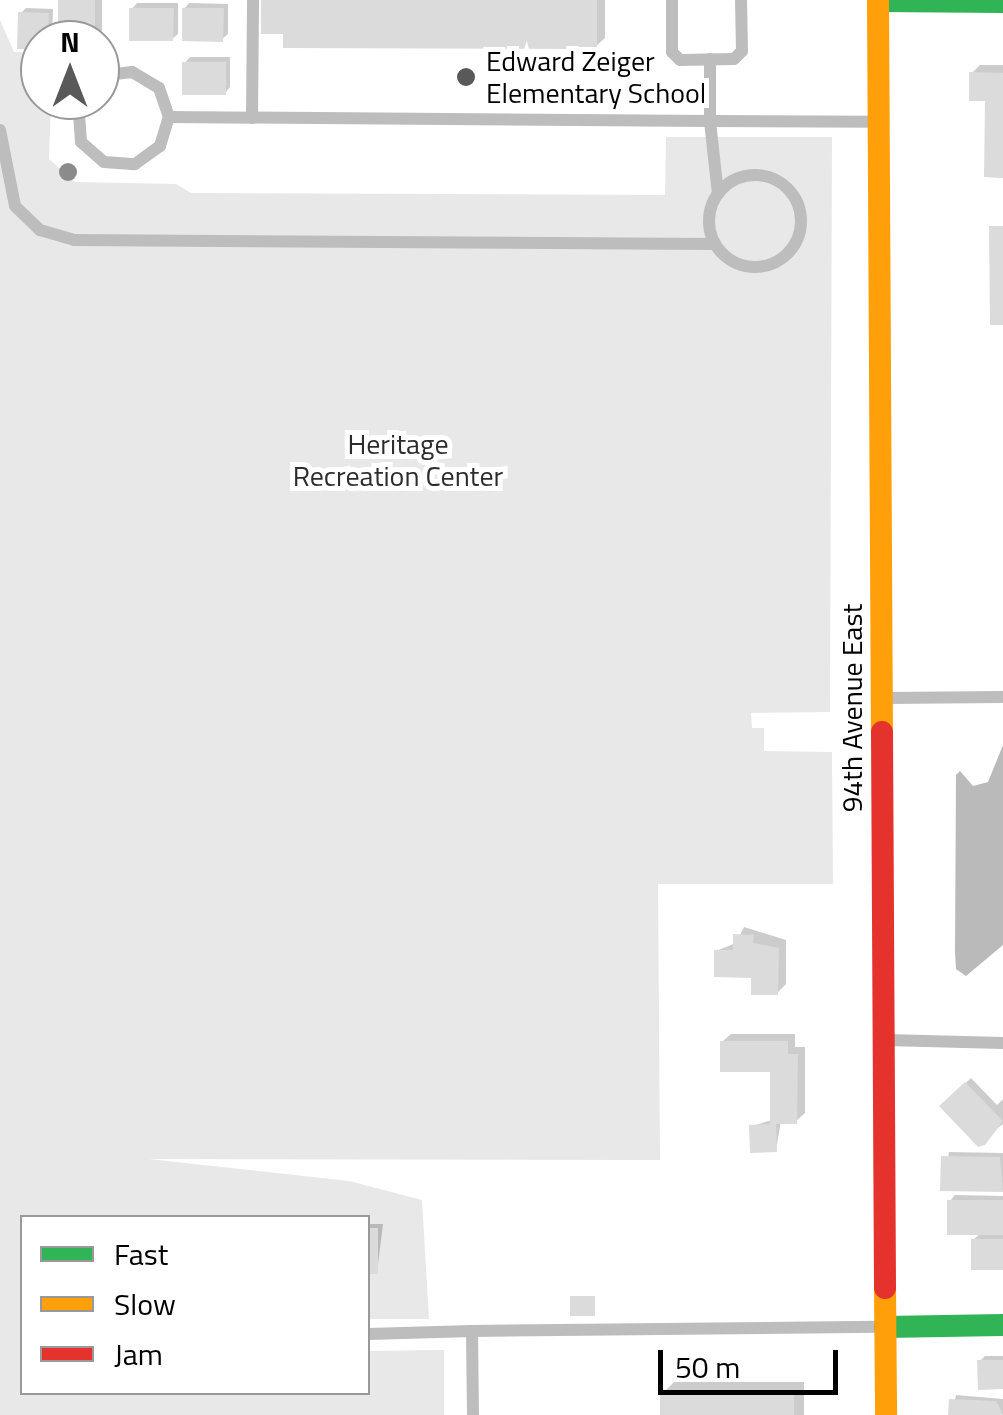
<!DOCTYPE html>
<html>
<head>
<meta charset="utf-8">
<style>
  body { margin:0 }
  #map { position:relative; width:1003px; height:1415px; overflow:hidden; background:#fff; font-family:"Titillium Web",sans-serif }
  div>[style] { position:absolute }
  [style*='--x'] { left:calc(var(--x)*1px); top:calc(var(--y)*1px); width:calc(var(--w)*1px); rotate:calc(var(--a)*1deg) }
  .green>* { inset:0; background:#e8e8e8 }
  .water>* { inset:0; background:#bababa }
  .shadow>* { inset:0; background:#0003 }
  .building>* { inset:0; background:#dbdbdb }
  .lane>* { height:12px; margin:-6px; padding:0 6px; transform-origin:6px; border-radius:6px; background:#bdbdbd }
  .lane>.ring { margin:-6px; padding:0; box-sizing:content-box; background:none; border:12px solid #bdbdbd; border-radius:50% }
  .fast>* { height:22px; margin:-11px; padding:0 11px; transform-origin:11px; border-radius:11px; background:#30b455 }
  .slow>* { height:22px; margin:-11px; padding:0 11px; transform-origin:11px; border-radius:11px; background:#ff9f0a }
  .jam>* { height:22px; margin:-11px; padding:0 11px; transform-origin:11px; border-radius:11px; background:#e5322d }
  .trees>* { width:18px; height:18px; margin:-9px; border-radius:50%; background:#8b8b8b }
  .dots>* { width:28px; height:28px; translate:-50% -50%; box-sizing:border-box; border:5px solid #fff; border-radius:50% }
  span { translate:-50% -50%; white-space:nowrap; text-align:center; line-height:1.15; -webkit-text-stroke:10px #fff; paint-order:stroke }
  .poi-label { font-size:28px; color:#000 }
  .left { translate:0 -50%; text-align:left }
  .park-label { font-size:28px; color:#2c2c2c }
  .street-label { font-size:28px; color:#000 }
  .legend { position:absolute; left:20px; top:1215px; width:350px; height:180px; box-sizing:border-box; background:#fff; border:2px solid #999; margin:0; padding:12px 18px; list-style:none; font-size:30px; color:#000 }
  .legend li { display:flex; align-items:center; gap:20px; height:50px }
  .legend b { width:50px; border:2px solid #999 }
  .north { position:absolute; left:20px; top:20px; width:100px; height:100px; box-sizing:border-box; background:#fff; border:2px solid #999; border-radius:50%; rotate:0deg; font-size:28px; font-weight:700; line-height:40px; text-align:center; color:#000 }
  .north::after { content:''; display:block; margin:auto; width:35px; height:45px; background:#595959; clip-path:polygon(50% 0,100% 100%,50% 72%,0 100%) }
  .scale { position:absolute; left:658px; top:1350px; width:180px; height:45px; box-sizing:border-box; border:5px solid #000; border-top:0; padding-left:12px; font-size:30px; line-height:35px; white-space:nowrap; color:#000; -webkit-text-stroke:8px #fff; paint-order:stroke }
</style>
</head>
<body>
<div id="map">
  <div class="green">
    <i style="clip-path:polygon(0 20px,14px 52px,40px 53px,40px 100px,51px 100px,49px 159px,75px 182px,176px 184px,191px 193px,665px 195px,666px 137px,832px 137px,830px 712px,751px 713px,752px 728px,764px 728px,764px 751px,832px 752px,833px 884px,658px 884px,660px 1160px,149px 1159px,349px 1181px,422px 1200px,429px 1319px,368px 1319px,368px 1218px,22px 1218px,22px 1392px,368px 1392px,368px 1351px,444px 1350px,444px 1415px,0 1415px)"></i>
  </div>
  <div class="water">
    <i style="clip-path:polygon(1003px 745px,1003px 945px,966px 976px,956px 969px,955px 952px,956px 775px,960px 771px,973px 786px,988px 782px)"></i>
  </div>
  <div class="shadow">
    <i style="clip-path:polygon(61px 0,102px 0,102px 30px,94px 39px)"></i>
    <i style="clip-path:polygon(263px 0,605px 0,605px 38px,596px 46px,286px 31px)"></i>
    <i style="clip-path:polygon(137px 3px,178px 3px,178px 34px,172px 39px,132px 9px)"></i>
    <i style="clip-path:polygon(189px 3px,228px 4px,228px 34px,222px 39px,184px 9px)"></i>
    <i style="clip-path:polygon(26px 8px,53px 9px,52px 40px,40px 40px,40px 48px,21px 13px)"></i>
    <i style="clip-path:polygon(190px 57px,230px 57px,230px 87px,225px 93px,185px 63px)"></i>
    <i style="clip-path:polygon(980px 65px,1003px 65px,1003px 175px,988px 98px,972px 73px)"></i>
    <i style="clip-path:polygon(744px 927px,786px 940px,786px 984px,777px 993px,716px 951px,736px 943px)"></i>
    <i style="clip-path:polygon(731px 1034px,795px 1034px,795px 1047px,805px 1047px,805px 1113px,796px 1121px,781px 1121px,776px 1150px,752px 1126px,772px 1120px,772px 1069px,722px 1042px)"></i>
    <i style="clip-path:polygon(971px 1078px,997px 1105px,1003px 1099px,1003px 1124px,978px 1143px,942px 1106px)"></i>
    <i style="clip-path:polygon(949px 1152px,1003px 1153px,1003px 1190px,943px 1189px)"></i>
    <i style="clip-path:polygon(955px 1195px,1003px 1196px,1003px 1267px,973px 1240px,981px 1233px,950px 1201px)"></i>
    <i style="clip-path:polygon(368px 1224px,383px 1224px,377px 1272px,368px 1272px)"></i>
    <i style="clip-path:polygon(985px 1356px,1003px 1356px,1003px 1387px,980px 1361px)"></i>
    <i style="clip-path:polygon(674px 1382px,804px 1382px,804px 1415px,662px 1415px,662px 1394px)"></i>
    <i style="clip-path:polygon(956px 1395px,1003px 1399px,1003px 1415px,951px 1415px)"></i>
  </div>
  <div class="building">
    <i style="clip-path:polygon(58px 0,95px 0,95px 40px,58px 40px)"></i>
    <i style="clip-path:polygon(261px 0,597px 0,597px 49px,283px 48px,283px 34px,261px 34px)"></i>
    <i style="clip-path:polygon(129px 8px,174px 8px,173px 41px,129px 41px)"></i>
    <i style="clip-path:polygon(182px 8px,224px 8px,223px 42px,182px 41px)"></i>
    <i style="clip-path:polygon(18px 12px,49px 13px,48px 40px,40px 40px,40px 50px,17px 49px)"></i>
    <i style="clip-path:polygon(182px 62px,226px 62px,226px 95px,182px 95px)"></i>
    <i style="clip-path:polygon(969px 72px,1003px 73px,1003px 178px,984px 177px,985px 101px,969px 101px)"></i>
    <i style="clip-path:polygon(989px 226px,1003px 226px,1003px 325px,990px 325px)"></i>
    <i style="clip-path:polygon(733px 934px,754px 935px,753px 943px,779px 948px,778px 995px,751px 995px,751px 978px,714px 977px,714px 950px,733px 950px)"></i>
    <i style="clip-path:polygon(720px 1041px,788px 1041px,788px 1054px,798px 1054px,797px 1124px,776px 1124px,777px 1152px,750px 1153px,749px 1125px,770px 1124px,770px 1072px,720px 1072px)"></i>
    <i style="clip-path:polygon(965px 1082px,1003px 1121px,985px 1145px,978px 1147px,939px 1106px)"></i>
    <i style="clip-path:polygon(941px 1156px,1000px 1157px,1003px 1192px,940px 1191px)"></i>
    <i style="clip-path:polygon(947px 1200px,1003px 1200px,1003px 1235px,947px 1235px)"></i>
    <i style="clip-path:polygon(368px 1228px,378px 1228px,378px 1274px,368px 1274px)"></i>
    <i style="clip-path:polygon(971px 1239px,1003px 1239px,1003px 1270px,971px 1270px)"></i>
    <i style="clip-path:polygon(570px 1296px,595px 1296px,595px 1316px,570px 1316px)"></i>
    <i style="clip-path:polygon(977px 1360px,1003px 1360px,1003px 1389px,978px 1390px)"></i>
    <i style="clip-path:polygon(660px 1393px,794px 1393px,794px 1415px,660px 1415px)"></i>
    <i style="clip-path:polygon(949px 1399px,996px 1401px,1003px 1415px,948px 1415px)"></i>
  </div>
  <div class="lane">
    <i style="--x:672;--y:0;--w:52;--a:90"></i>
    <i style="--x:672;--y:52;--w:11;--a:45"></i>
    <i style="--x:680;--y:60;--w:54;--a:-1.1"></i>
    <i style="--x:734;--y:59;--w:11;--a:-45"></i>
    <i style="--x:742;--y:51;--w:51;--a:-91.1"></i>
    <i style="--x:78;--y:100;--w:42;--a:85.9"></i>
    <i style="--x:81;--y:142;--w:30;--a:41"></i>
    <i style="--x:104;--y:162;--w:31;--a:4"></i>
    <i style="--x:135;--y:164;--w:31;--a:-36"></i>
    <i style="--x:160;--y:146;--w:30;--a:-73"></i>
    <i style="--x:169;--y:117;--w:31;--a:-109"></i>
    <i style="--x:159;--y:88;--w:31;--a:-149"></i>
    <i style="--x:132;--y:72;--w:32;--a:173"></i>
    <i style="--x:169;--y:117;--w:541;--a:0.42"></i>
    <i style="--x:710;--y:121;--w:62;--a:-90"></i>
    <i style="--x:252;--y:118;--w:118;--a:-89.5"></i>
    <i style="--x:0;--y:130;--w:77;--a:78.8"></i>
    <i style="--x:15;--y:206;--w:35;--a:44"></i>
    <i style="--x:40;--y:230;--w:35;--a:16"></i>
    <i style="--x:74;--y:240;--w:640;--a:0.36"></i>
    <i class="ring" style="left:709px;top:175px;width:80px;height:80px"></i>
    <i style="--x:718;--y:194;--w:73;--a:-96.3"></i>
    <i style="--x:710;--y:121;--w:166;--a:0.3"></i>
    <i style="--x:886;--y:698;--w:117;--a:-0.5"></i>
    <i style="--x:886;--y:1040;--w:117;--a:1.5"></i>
    <i style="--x:368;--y:1334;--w:104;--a:-1.7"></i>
    <i style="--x:473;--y:1415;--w:84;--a:-90.7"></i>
    <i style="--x:472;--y:1331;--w:408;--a:-0.6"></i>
  </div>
  <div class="fast">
    <i style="--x:878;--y:1;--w:125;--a:0.5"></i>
    <i style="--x:885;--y:1327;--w:118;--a:-1"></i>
  </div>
  <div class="slow">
    <i style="--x:878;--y:0;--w:732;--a:89.69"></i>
    <i style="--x:885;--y:1288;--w:127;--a:89.5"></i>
  </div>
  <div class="jam">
    <i style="--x:882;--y:732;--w:556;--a:89.69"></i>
  </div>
  <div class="trees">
    <i style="left:68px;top:172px"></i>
  </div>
  <div class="dots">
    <i style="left:466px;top:77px;background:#595959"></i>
  </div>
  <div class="poi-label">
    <span class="left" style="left:486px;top:77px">Edward Zeiger<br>Elementary School</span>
  </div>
  <div class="park-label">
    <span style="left:398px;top:460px">Heritage<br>Recreation Center</span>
  </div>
  <div class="street-label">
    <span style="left:852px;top:708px;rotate:-90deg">94th Avenue East</span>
  </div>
  <ul class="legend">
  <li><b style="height:12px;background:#30b455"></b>Fast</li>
  <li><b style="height:12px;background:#ff9f0a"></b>Slow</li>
  <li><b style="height:12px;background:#e5322d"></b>Jam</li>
  </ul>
  <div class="north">N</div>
  <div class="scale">50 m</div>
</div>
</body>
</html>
